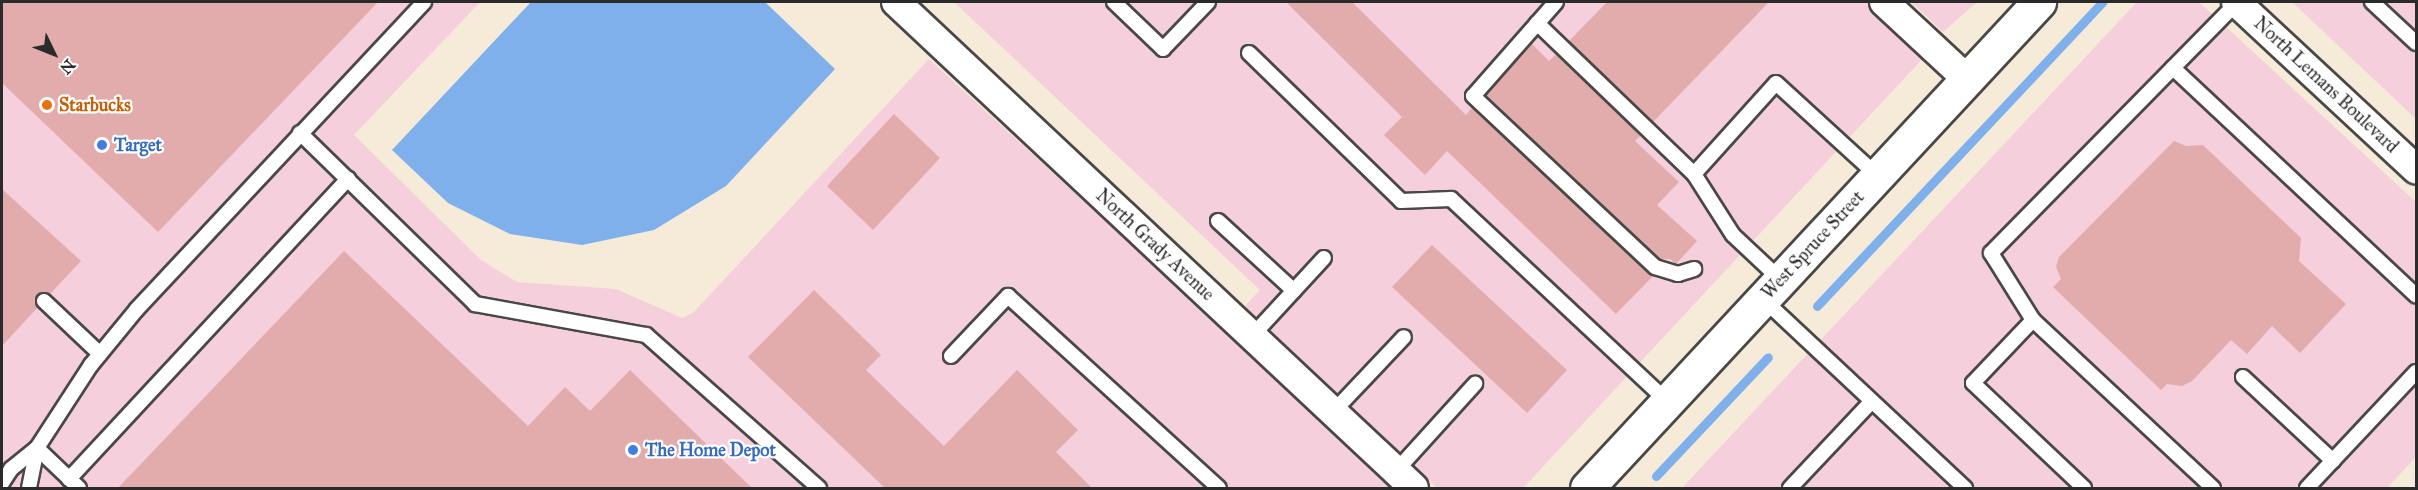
<!DOCTYPE html>
<html>
<head>
<meta charset="utf-8">
<style>
  body { margin:0 }
  #map { position:relative; width:2418px; height:490px; overflow:hidden; background:#f6ebd9; font-family:"IM FELL Great Primer",serif }
  div>[style] { position:absolute }
  [style*='--x'] { left:calc(var(--x)*1px); top:calc(var(--y)*1px); width:calc(var(--w)*1px); rotate:calc(var(--a)*1deg) }
  .built>* { inset:0; background:#f5cfdc }
  .water>* { inset:0; background:#7fb0eb }
  .stream>* { height:9px; margin:-4.5px; padding:0 4.5px; transform-origin:4.5px; border-radius:4.5px; background:#7fb0eb }
  .building>* { inset:0; background:#e1acab }
  .roads { filter:drop-shadow(2px 0 #494845) drop-shadow(-2px 0 #494845) drop-shadow(0 2px #494845) drop-shadow(0 -2px #494845) }
  .service>* { height:14px; margin:-7px; padding:0 7px; transform-origin:7px; border-radius:7px; background:#fff }
  .minor>* { height:28px; margin:-14px; padding:0 14px; transform-origin:14px; border-radius:14px; background:#fff }
  .tertiary>* { height:33px; margin:-16.5px; padding:0 16.5px; transform-origin:16.5px; border-radius:16.5px; background:#fff }
  .dots>* { width:16px; height:16px; translate:-50% -50%; box-sizing:border-box; border:3px solid #fff; border-radius:50% }
  span { translate:-50% -50%; white-space:nowrap; text-align:center; line-height:1.15; -webkit-text-stroke:4.5px #fff; paint-order:stroke }
  .street-label { font-size:18px; color:#2b2b2b }
  .food-label { font-size:18px; color:#c56008; font-weight:700 }
  .left { translate:0 -50%; text-align:left }
  .shop-label { font-size:18px; color:#366cbe; font-weight:700 }
  .frame { position:absolute; inset:0; border:3px solid #2b2b2b; pointer-events:none }
  .north { position:absolute; left:24px; top:24px; width:60px; height:60px; -webkit-text-stroke:4px #fff; paint-order:stroke; rotate:133deg; font-size:16px; font-weight:700; line-height:24px; text-align:center; color:#2b2b2b }
  .north::after { content:''; display:block; margin:auto; width:21px; height:27px; background:#2b2b2b; clip-path:polygon(50% 0,100% 100%,50% 72%,0 100%) }
</style>
</head>
<body>
<div id="map">
  <div class="built">
    <i style="clip-path:polygon(2px 2px,480px 2px,354px 135px,481px 260px,517px 282px,616px 289px,682px 318px,694px 312px,929px 59px,1396px 488px,2px 488px)"></i>
    <i style="clip-path:polygon(954px 2px,1868px 2px,1927px 54px,1523px 488px,1437px 488px,1245px 306px,1260px 290px)"></i>
    <i style="clip-path:polygon(1911px 2px,1977px 2px,1943px 32px)"></i>
    <i style="clip-path:polygon(2137px 2px,2199px 2px,2416px 202px,2416px 457px,2387px 488px,1682px 488px)"></i>
    <i style="clip-path:polygon(2292px 2px,2416px 2px,2416px 119px)"></i>
  </div>
  <div class="water">
    <i style="clip-path:polygon(531px 2px,765px 2px,835px 69px,726px 186px,654px 230px,582px 245px,510px 234px,448px 203px,392px 150px)"></i>
  </div>
  <div class="stream">
    <i style="--x:1817;--y:306;--w:417;--a:-46.8"></i>
    <i style="--x:1656;--y:476;--w:163;--a:-46.7"></i>
  </div>
  <div class="building">
    <i style="clip-path:polygon(2px 2px,378px 2px,158px 232px,2px 83px)"></i>
    <i style="clip-path:polygon(1286px 2px,1352px 2px,1466px 115px,1472px 108px,1653px 276px,1616px 314px,1447px 151px,1425px 175px,1384px 135px,1402px 117px)"></i>
    <i style="clip-path:polygon(1607px 2px,1769px 2px,1653px 122px,1569px 41px)"></i>
    <i style="clip-path:polygon(1532px 44px,1549px 61px,1556px 54px,1641px 135px,1635px 141px,1679px 182px,1657px 205px,1697px 241px,1676px 264px,1670px 259px,1660px 259px,1486px 95px)"></i>
    <i style="clip-path:polygon(894px 114px,940px 158px,873px 230px,827px 186px)"></i>
    <i style="clip-path:polygon(2174px 141px,2186px 146px,2203px 145px,2301px 238px,2299px 261px,2346px 304px,2300px 353px,2272px 326px,2247px 354px,2231px 340px,2192px 381px,2182px 386px,2167px 384px,2161px 390px,2053px 287px,2061px 279px,2056px 267px,2059px 257px)"></i>
    <i style="clip-path:polygon(2px 189px,81px 261px,50px 294px,37px 295px,38px 307px,2px 346px)"></i>
    <i style="clip-path:polygon(1432px 245px,1567px 370px,1527px 413px,1392px 287px)"></i>
    <i style="clip-path:polygon(344px 251px,528px 426px,565px 387px,590px 411px,630px 370px,753px 489px,117px 489px)"></i>
    <i style="clip-path:polygon(814px 290px,881px 355px,866px 370px,944px 446px,1017px 370px,1078px 430px,1056px 452px,1093px 489px,886px 489px,748px 357px)"></i>
  </div>
  <div class="roads">
    <div class="service">
      <i style="--x:1114;--y:2;--w:68;--a:43.8"></i>
      <i style="--x:1163;--y:49;--w:65;--a:-46.2"></i>
      <i style="--x:1556;--y:2;--w:125;--a:131.4"></i>
      <i style="--x:1473;--y:96;--w:250;--a:43.2"></i>
      <i style="--x:1655;--y:267;--w:24;--a:17"></i>
      <i style="--x:1678;--y:274;--w:17;--a:-17"></i>
      <i style="--x:2372;--y:2;--w:60;--a:43"></i>
      <i style="--x:1537;--y:23;--w:218;--a:43.9"></i>
      <i style="--x:1694;--y:174;--w:72;--a:57.4"></i>
      <i style="--x:1733;--y:235;--w:66;--a:43.2"></i>
      <i style="--x:1249;--y:53;--w:212;--a:44.2"></i>
      <i style="--x:1401;--y:201;--w:50;--a:-2.3"></i>
      <i style="--x:1451;--y:199;--w:297;--a:43.1"></i>
      <i style="--x:2173;--y:68;--w:333;--a:43.1"></i>
      <i style="--x:300;--y:133;--w:245;--a:44.3"></i>
      <i style="--x:475;--y:304;--w:174;--a:10.3"></i>
      <i style="--x:646;--y:335;--w:231;--a:41.5"></i>
      <i style="--x:1694;--y:174;--w:122;--a:-48"></i>
      <i style="--x:1776;--y:83;--w:138;--a:42.4"></i>
      <i style="--x:1218;--y:221;--w:103;--a:42.6"></i>
      <i style="--x:1763;--y:299;--w:277;--a:43.1"></i>
      <i style="--x:44;--y:301;--w:77;--a:43.4"></i>
      <i style="--x:2033;--y:320;--w:87;--a:133.6"></i>
      <i style="--x:1973;--y:383;--w:153;--a:43.4"></i>
      <i style="--x:1252;--y:336;--w:106;--a:-47.3"></i>
      <i style="--x:951;--y:356;--w:83;--a:-46.5"></i>
      <i style="--x:1008;--y:296;--w:285;--a:42.3"></i>
      <i style="--x:2243;--y:377;--w:123;--a:43"></i>
      <i style="--x:1333;--y:412;--w:103;--a:-46.6"></i>
      <i style="--x:37;--y:448;--w:58;--a:43.6"></i>
      <i style="--x:1396;--y:471;--w:118;--a:-47.8"></i>
      <i style="--x:69;--y:479;--w:410;--a:-47.1"></i>
      <i style="--x:2;--y:483;--w:17;--a:-57"></i>
      <i style="--x:11;--y:469;--w:33;--a:-39"></i>
      <i style="--x:37;--y:448;--w:99;--a:-57"></i>
      <i style="--x:91;--y:365;--w:72;--a:-50.6"></i>
      <i style="--x:137;--y:309;--w:420;--a:-46.9"></i>
      <i style="--x:29;--y:488;--w:41;--a:-78.7"></i>
      <i style="--x:1790;--y:488;--w:117;--a:-46.7"></i>
      <i style="--x:2213;--y:488;--w:246;--a:-137"></i>
      <i style="--x:2033;--y:320;--w:79;--a:-122.1"></i>
      <i style="--x:1991;--y:253;--w:351;--a:-45.5"></i>
      <i style="--x:2307;--y:488;--w:159;--a:-46.8"></i>
    </div>
    <div class="minor">
      <i style="--x:896;--y:2;--w:710;--a:43.17"></i>
      <i style="--x:1884;--y:2;--w:115;--a:42.9"></i>
      <i style="--x:2236;--y:2;--w:246;--a:42.9"></i>
    </div>
    <div class="tertiary">
      <i style="--x:1587;--y:488;--w:664;--a:-47.08"></i>
    </div>
  </div>
  <div class="dots">
    <i style="left:47px;top:105px;background:#e8710a"></i>
    <i style="left:102px;top:145px;background:#3f7fe0"></i>
    <i style="left:633px;top:450px;background:#3f7fe0"></i>
  </div>
  <div class="street-label">
    <span style="left:2326px;top:85px;rotate:43deg">North Lemans Boulevard</span>
    <span style="left:1155px;top:245px;rotate:43deg">North Grady Avenue</span>
    <span style="left:1813px;top:245px;rotate:-47deg">West Spruce Street</span>
  </div>
  <div class="food-label">
    <span class="left" style="left:59px;top:105px">Starbucks</span>
  </div>
  <div class="shop-label">
    <span class="left" style="left:114px;top:145px">Target</span>
    <span class="left" style="left:645px;top:450px">The Home Depot</span>
  </div>
  <div class="frame"></div>
  <div class="north">N</div>
</div>
</body>
</html>
